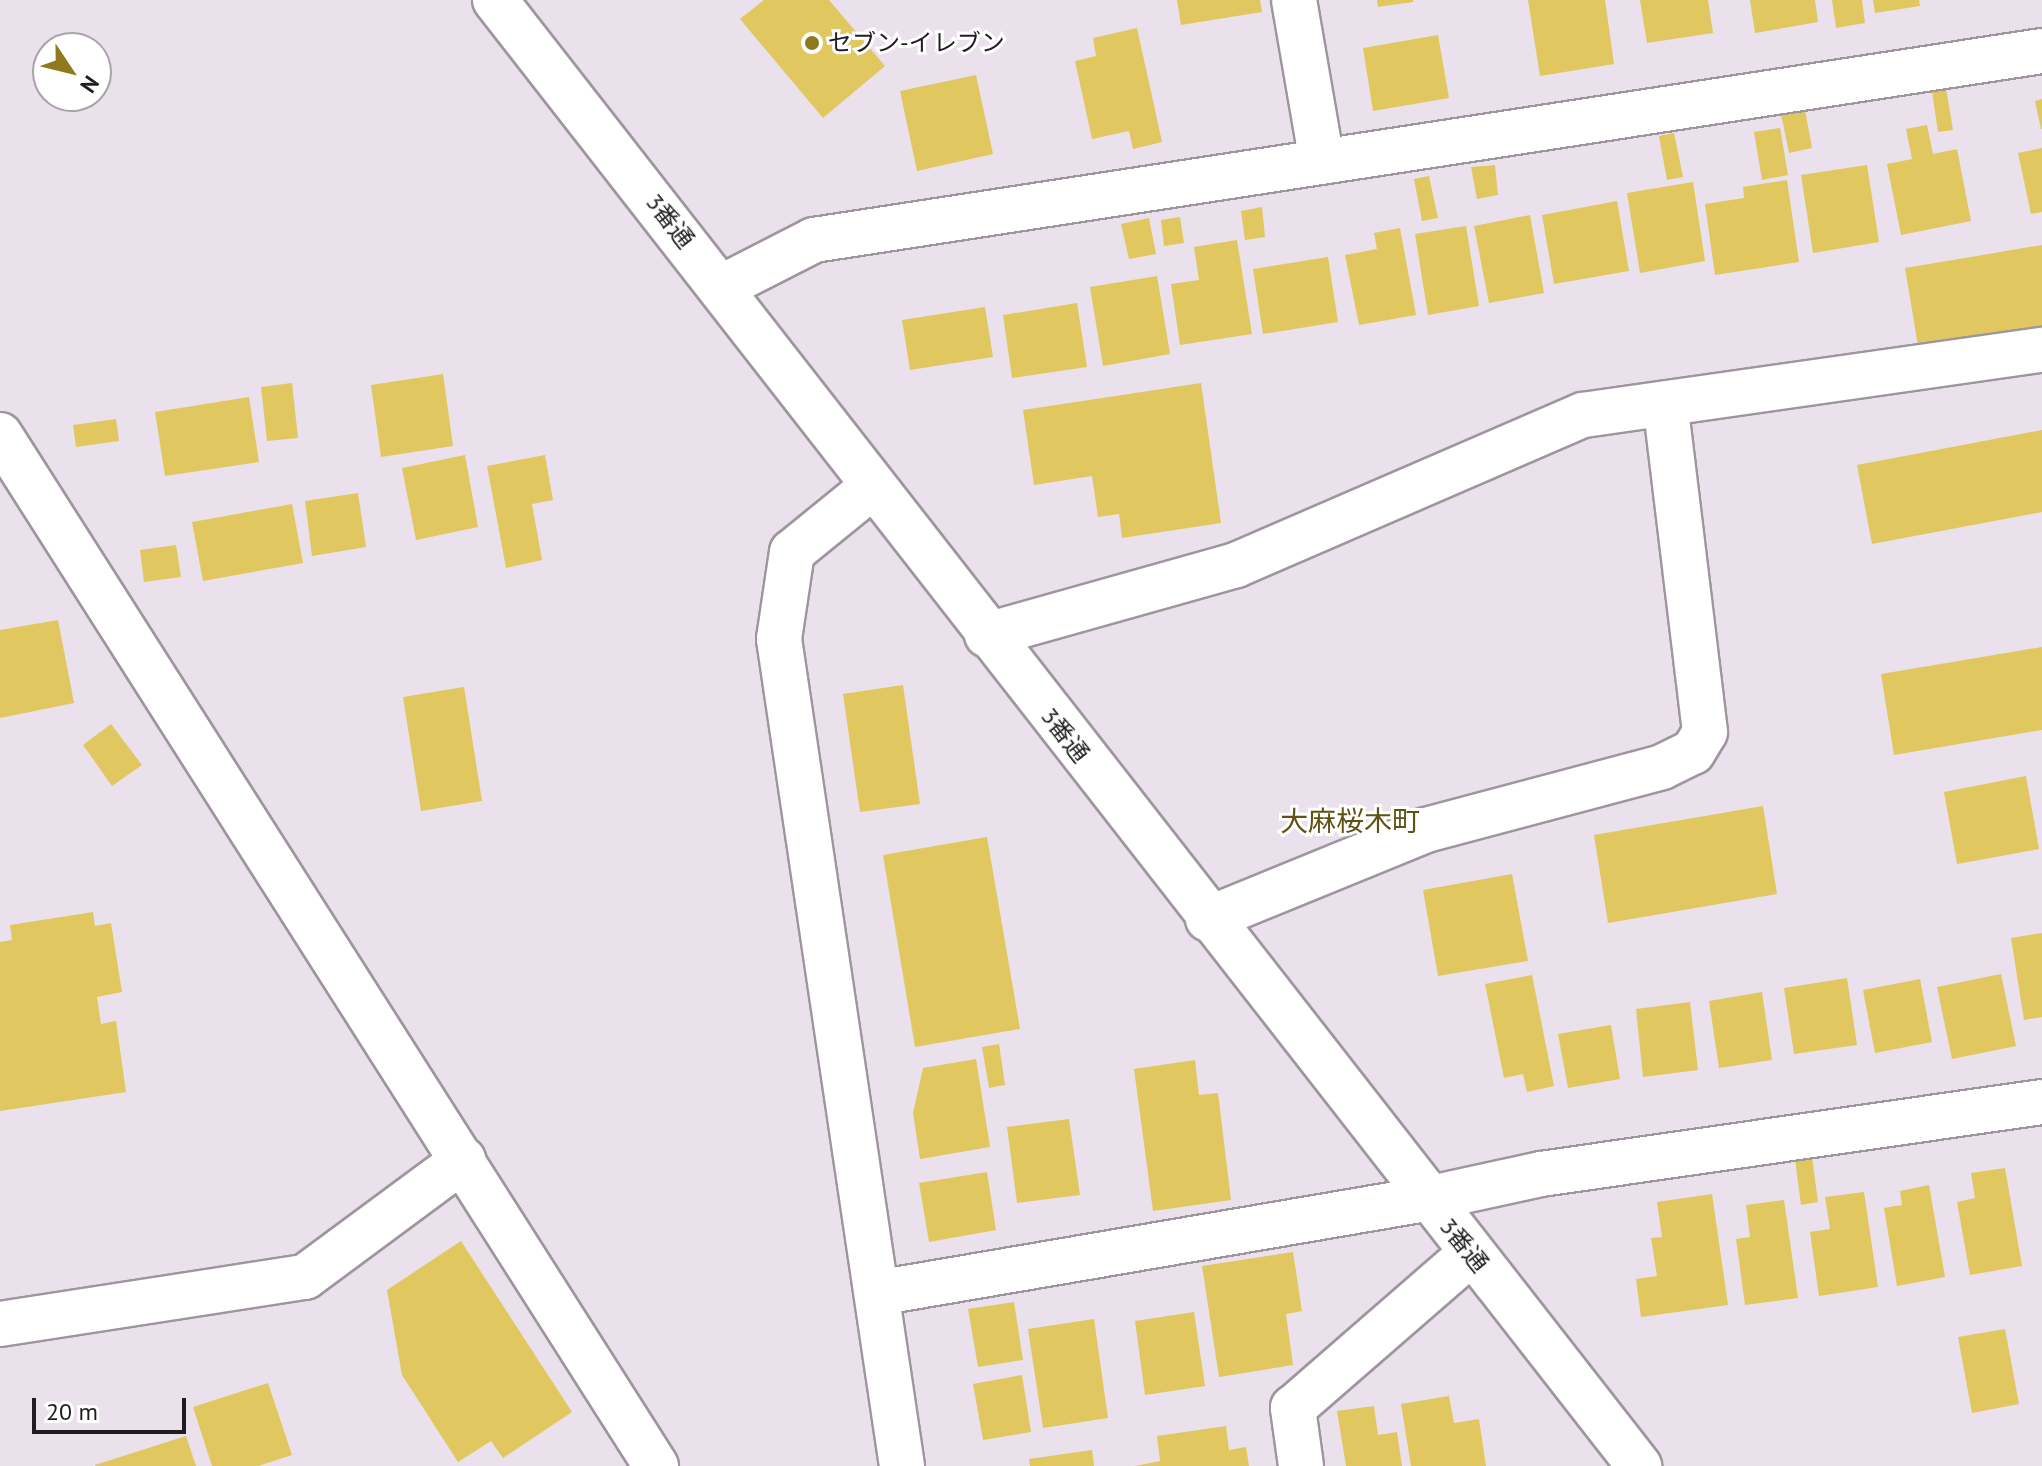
<!DOCTYPE html>
<html>
<head>
<meta charset="utf-8">
<style>
  body { margin:0 }
  #map { position:relative; width:2042px; height:1466px; overflow:hidden; background:#ebe1ec; font-family:"PT Sans","Noto Sans JP",sans-serif }
  div>[style] { position:absolute }
  [style*='--x'] { left:calc(var(--x)*1px); top:calc(var(--y)*1px); width:calc(var(--w)*1px); rotate:calc(var(--a)*1deg) }
  .building>* { inset:0; background:#e0c75f }
  .roads { filter:drop-shadow(2px 0 #9f959f) drop-shadow(-2px 0 #9f959f) drop-shadow(0 2px #9f959f) drop-shadow(0 -2px #9f959f) }
  .minor>* { height:44px; margin:-22px; padding:0 22px; transform-origin:22px; border-radius:22px; background:#fff }
  .major>* { height:44px; margin:-22px; padding:0 22px; transform-origin:22px; border-radius:22px; background:#fff }
  .dots>* { width:22px; height:22px; translate:-50% -50%; box-sizing:border-box; border:4px solid #fff; border-radius:50% }
  span { translate:-50% -50%; white-space:nowrap; text-align:center; line-height:1.15; -webkit-text-stroke:6px #fff; paint-order:stroke }
  .poi-label { font-size:24px; color:#201d21 }
  .left { translate:0 -50%; text-align:left }
  .street-label { font-size:24px; color:#201d21 }
  .quarter-label { font-size:28px; color:#605214 }
  .north { position:absolute; left:32px; top:32px; width:80px; height:80px; box-sizing:border-box; background:#fff; border:2px solid #a6a5a6; border-radius:50%; rotate:125deg; font-size:22px; font-weight:700; line-height:32px; text-align:center; color:#201d21 }
  .north::after { content:''; display:block; margin:auto; width:28px; height:36px; background:#8e791e; clip-path:polygon(50% 0,100% 100%,50% 72%,0 100%) }
  .scale { position:absolute; left:32px; top:1398px; width:154px; height:36px; box-sizing:border-box; border:4px solid #201d21; border-top:0; padding-left:10px; font-size:24px; line-height:28px; white-space:nowrap; color:#201d21; -webkit-text-stroke:6px #fff; paint-order:stroke }
</style>
</head>
<body>
<div id="map">
  <div class="building">
    <i style="clip-path:polygon(764px 0,829px 0,885px 66px,823px 118px,740px 19px)"></i>
    <i style="clip-path:polygon(1177px 0,1260px 0,1262px 12px,1181px 25px)"></i>
    <i style="clip-path:polygon(1377px 0,1413px 0,1413px 2px,1378px 7px)"></i>
    <i style="clip-path:polygon(1528px 0,1605px 0,1614px 64px,1540px 76px)"></i>
    <i style="clip-path:polygon(1640px 0,1708px 0,1713px 33px,1647px 43px)"></i>
    <i style="clip-path:polygon(1750px 0,1815px 0,1818px 22px,1755px 33px)"></i>
    <i style="clip-path:polygon(1832px 0,1862px 0,1865px 23px,1836px 28px)"></i>
    <i style="clip-path:polygon(1873px 0,1919px 0,1920px 6px,1875px 13px)"></i>
    <i style="clip-path:polygon(1137px 28px,1162px 142px,1133px 149px,1129px 131px,1092px 139px,1075px 61px,1096px 56px,1093px 38px)"></i>
    <i style="clip-path:polygon(1438px 35px,1449px 98px,1373px 111px,1363px 48px)"></i>
    <i style="clip-path:polygon(976px 75px,993px 154px,917px 171px,900px 91px)"></i>
    <i style="clip-path:polygon(1945px 82px,1953px 130px,1938px 132px,1931px 85px)"></i>
    <i style="clip-path:polygon(2042px 99px,2042px 129px,2041px 129px,2035px 101px)"></i>
    <i style="clip-path:polygon(1805px 110px,1812px 148px,1789px 153px,1781px 114px)"></i>
    <i style="clip-path:polygon(1927px 125px,1933px 154px,1957px 149px,1971px 221px,1901px 235px,1887px 164px,1912px 159px,1906px 129px)"></i>
    <i style="clip-path:polygon(1780px 128px,1788px 175px,1762px 180px,1754px 132px)"></i>
    <i style="clip-path:polygon(1674px 133px,1683px 177px,1667px 180px,1659px 136px)"></i>
    <i style="clip-path:polygon(2042px 148px,2042px 212px,2031px 214px,2018px 153px)"></i>
    <i style="clip-path:polygon(1495px 165px,1498px 195px,1477px 199px,1471px 167px)"></i>
    <i style="clip-path:polygon(1867px 165px,1879px 242px,1813px 253px,1801px 175px)"></i>
    <i style="clip-path:polygon(1429px 176px,1438px 218px,1422px 221px,1414px 179px)"></i>
    <i style="clip-path:polygon(1787px 180px,1799px 262px,1715px 275px,1705px 204px,1744px 198px,1743px 187px)"></i>
    <i style="clip-path:polygon(1693px 182px,1705px 261px,1640px 273px,1627px 193px)"></i>
    <i style="clip-path:polygon(1617px 201px,1629px 271px,1554px 284px,1542px 215px)"></i>
    <i style="clip-path:polygon(1262px 207px,1265px 237px,1245px 240px,1241px 211px)"></i>
    <i style="clip-path:polygon(1530px 215px,1544px 293px,1489px 303px,1474px 226px)"></i>
    <i style="clip-path:polygon(1180px 217px,1184px 243px,1164px 246px,1161px 220px)"></i>
    <i style="clip-path:polygon(1149px 218px,1156px 254px,1129px 259px,1121px 224px)"></i>
    <i style="clip-path:polygon(1466px 226px,1479px 306px,1428px 315px,1415px 234px)"></i>
    <i style="clip-path:polygon(1400px 228px,1416px 315px,1359px 325px,1345px 255px,1377px 249px,1374px 233px)"></i>
    <i style="clip-path:polygon(1237px 240px,1252px 334px,1180px 345px,1171px 284px,1199px 280px,1194px 247px)"></i>
    <i style="clip-path:polygon(2042px 245px,2042px 331px,1919px 352px,1905px 268px)"></i>
    <i style="clip-path:polygon(1328px 257px,1338px 322px,1263px 334px,1253px 269px)"></i>
    <i style="clip-path:polygon(1157px 276px,1170px 354px,1103px 366px,1090px 287px)"></i>
    <i style="clip-path:polygon(1077px 303px,1087px 367px,1012px 378px,1003px 315px)"></i>
    <i style="clip-path:polygon(985px 307px,993px 357px,910px 370px,902px 320px)"></i>
    <i style="clip-path:polygon(443px 374px,453px 446px,381px 457px,371px 385px)"></i>
    <i style="clip-path:polygon(292px 383px,298px 438px,267px 441px,261px 387px)"></i>
    <i style="clip-path:polygon(1201px 383px,1221px 523px,1122px 538px,1119px 514px,1098px 517px,1092px 476px,1034px 485px,1023px 410px)"></i>
    <i style="clip-path:polygon(249px 397px,259px 462px,165px 476px,155px 412px)"></i>
    <i style="clip-path:polygon(116px 419px,119px 441px,76px 447px,73px 425px)"></i>
    <i style="clip-path:polygon(2042px 430px,2042px 512px,1872px 544px,1857px 465px)"></i>
    <i style="clip-path:polygon(465px 455px,478px 527px,416px 540px,402px 468px)"></i>
    <i style="clip-path:polygon(545px 455px,553px 500px,532px 504px,542px 560px,506px 568px,487px 466px)"></i>
    <i style="clip-path:polygon(358px 493px,366px 547px,312px 556px,305px 501px)"></i>
    <i style="clip-path:polygon(292px 504px,303px 563px,203px 581px,192px 522px)"></i>
    <i style="clip-path:polygon(176px 545px,181px 577px,144px 582px,140px 550px)"></i>
    <i style="clip-path:polygon(58px 620px,74px 703px,0 718px,0 630px)"></i>
    <i style="clip-path:polygon(2042px 647px,2042px 730px,1894px 755px,1881px 674px)"></i>
    <i style="clip-path:polygon(903px 685px,920px 804px,860px 812px,843px 694px)"></i>
    <i style="clip-path:polygon(464px 687px,482px 801px,421px 811px,403px 697px)"></i>
    <i style="clip-path:polygon(111px 724px,142px 765px,112px 786px,83px 745px)"></i>
    <i style="clip-path:polygon(2026px 776px,2039px 849px,1957px 864px,1944px 792px)"></i>
    <i style="clip-path:polygon(1763px 806px,1777px 894px,1608px 923px,1594px 835px)"></i>
    <i style="clip-path:polygon(987px 837px,1020px 1029px,915px 1047px,883px 855px)"></i>
    <i style="clip-path:polygon(1512px 874px,1528px 961px,1438px 976px,1423px 890px)"></i>
    <i style="clip-path:polygon(93px 912px,95px 926px,111px 923px,122px 992px,97px 997px,101px 1024px,116px 1021px,126px 1092px,0 1111px,0 942px,12px 940px,10px 925px)"></i>
    <i style="clip-path:polygon(2042px 933px,2042px 1017px,2024px 1020px,2011px 938px)"></i>
    <i style="clip-path:polygon(2001px 974px,2016px 1046px,1952px 1059px,1937px 987px)"></i>
    <i style="clip-path:polygon(1532px 975px,1554px 1086px,1527px 1092px,1523px 1074px,1504px 1078px,1485px 984px)"></i>
    <i style="clip-path:polygon(1847px 978px,1857px 1045px,1794px 1054px,1784px 988px)"></i>
    <i style="clip-path:polygon(1920px 979px,1932px 1042px,1875px 1053px,1863px 990px)"></i>
    <i style="clip-path:polygon(1762px 992px,1772px 1060px,1719px 1068px,1709px 1001px)"></i>
    <i style="clip-path:polygon(1690px 1002px,1698px 1070px,1643px 1077px,1636px 1009px)"></i>
    <i style="clip-path:polygon(1611px 1025px,1620px 1079px,1568px 1088px,1558px 1034px)"></i>
    <i style="clip-path:polygon(999px 1044px,1005px 1085px,989px 1088px,982px 1047px)"></i>
    <i style="clip-path:polygon(976px 1059px,990px 1147px,920px 1159px,913px 1113px,923px 1068px)"></i>
    <i style="clip-path:polygon(1195px 1060px,1199px 1095px,1218px 1093px,1231px 1200px,1153px 1211px,1134px 1069px)"></i>
    <i style="clip-path:polygon(1069px 1119px,1080px 1195px,1017px 1203px,1007px 1127px)"></i>
    <i style="clip-path:polygon(1812px 1157px,1818px 1202px,1801px 1205px,1795px 1159px)"></i>
    <i style="clip-path:polygon(2005px 1168px,2022px 1266px,1970px 1275px,1957px 1202px,1975px 1198px,1971px 1173px)"></i>
    <i style="clip-path:polygon(987px 1172px,996px 1230px,929px 1242px,919px 1183px)"></i>
    <i style="clip-path:polygon(1929px 1185px,1945px 1277px,1897px 1286px,1884px 1208px,1902px 1205px,1900px 1191px)"></i>
    <i style="clip-path:polygon(1864px 1192px,1878px 1287px,1819px 1296px,1810px 1232px,1830px 1229px,1825px 1197px)"></i>
    <i style="clip-path:polygon(1712px 1194px,1728px 1305px,1641px 1317px,1636px 1279px,1657px 1276px,1651px 1238px,1662px 1237px,1657px 1202px)"></i>
    <i style="clip-path:polygon(1784px 1200px,1798px 1298px,1745px 1305px,1736px 1239px,1750px 1237px,1746px 1205px)"></i>
    <i style="clip-path:polygon(461px 1241px,572px 1412px,503px 1458px,491px 1441px,458px 1462px,402px 1375px,387px 1290px)"></i>
    <i style="clip-path:polygon(1293px 1252px,1302px 1311px,1286px 1314px,1293px 1365px,1219px 1377px,1202px 1266px)"></i>
    <i style="clip-path:polygon(1014px 1302px,1023px 1360px,978px 1367px,968px 1309px)"></i>
    <i style="clip-path:polygon(1194px 1312px,1205px 1386px,1145px 1395px,1135px 1321px)"></i>
    <i style="clip-path:polygon(1094px 1319px,1108px 1418px,1043px 1428px,1028px 1329px)"></i>
    <i style="clip-path:polygon(2005px 1329px,2019px 1404px,1972px 1413px,1958px 1337px)"></i>
    <i style="clip-path:polygon(1022px 1375px,1031px 1432px,983px 1440px,973px 1384px)"></i>
    <i style="clip-path:polygon(268px 1383px,292px 1455px,258px 1466px,212px 1466px,193px 1407px)"></i>
    <i style="clip-path:polygon(1449px 1396px,1454px 1423px,1479px 1419px,1486px 1466px,1411px 1466px,1401px 1404px)"></i>
    <i style="clip-path:polygon(1374px 1406px,1378px 1435px,1397px 1432px,1402px 1466px,1346px 1466px,1337px 1411px)"></i>
    <i style="clip-path:polygon(1226px 1426px,1229px 1450px,1246px 1447px,1249px 1466px,1135px 1466px,1160px 1461px,1157px 1436px)"></i>
    <i style="clip-path:polygon(186px 1436px,196px 1466px,95px 1466px,95px 1465px)"></i>
    <i style="clip-path:polygon(1092px 1450px,1094px 1466px,1030px 1466px,1029px 1459px)"></i>
  </div>
  <div class="roads">
    <div class="minor">
      <i style="--x:1294;--y:0;--w:164;--a:80.2"></i>
      <i style="--x:722;--y:287;--w:103;--a:-27.1"></i>
      <i style="--x:814;--y:240;--w:1242;--a:-8.75"></i>
      <i style="--x:0;--y:435;--w:1222;--a:57.53"></i>
      <i style="--x:872;--y:487;--w:103;--a:140.9"></i>
      <i style="--x:792;--y:552;--w:88;--a:98.5"></i>
      <i style="--x:779;--y:639;--w:836;--a:81.54"></i>
      <i style="--x:987;--y:635;--w:259;--a:-15.7"></i>
      <i style="--x:1236;--y:565;--w:378;--a:-23.4"></i>
      <i style="--x:1583;--y:415;--w:464;--a:-8.1"></i>
      <i style="--x:1208;--y:919;--w:235;--a:-22.2"></i>
      <i style="--x:1426;--y:830;--w:244;--a:-14.9"></i>
      <i style="--x:1662;--y:767;--w:34;--a:-26"></i>
      <i style="--x:1693;--y:752;--w:23;--a:-59"></i>
      <i style="--x:1705;--y:732;--w:331;--a:-96.9"></i>
      <i style="--x:877;--y:1293;--w:557;--a:-9.72"></i>
      <i style="--x:1426;--y:1199;--w:118;--a:-12.3"></i>
      <i style="--x:1541;--y:1174;--w:506;--a:-8.18"></i>
      <i style="--x:0;--y:1324;--w:309;--a:-8.8"></i>
      <i style="--x:305;--y:1277;--w:197;--a:-36.5"></i>
      <i style="--x:1301;--y:1466;--w:59;--a:-97.9"></i>
      <i style="--x:1293;--y:1408;--w:236;--a:-41"></i>
    </div>
    <div class="major">
      <i style="--x:495;--y:0;--w:1860;--a:52.03"></i>
    </div>
  </div>
  <div class="dots">
    <i style="left:812px;top:43px;background:#8e791e"></i>
  </div>
  <div class="poi-label">
    <span class="left" style="left:828px;top:43px">セブン-イレブン</span>
  </div>
  <div class="street-label">
    <span style="left:670px;top:221px;rotate:52deg">3番通</span>
    <span style="left:1065px;top:735px;rotate:52deg">3番通</span>
    <span style="left:1464px;top:1245px;rotate:51deg">3番通</span>
  </div>
  <div class="quarter-label">
    <span style="left:1350px;top:821px">大麻桜木町</span>
  </div>
  <div class="north">N</div>
  <div class="scale">20 m</div>
</div>
</body>
</html>
